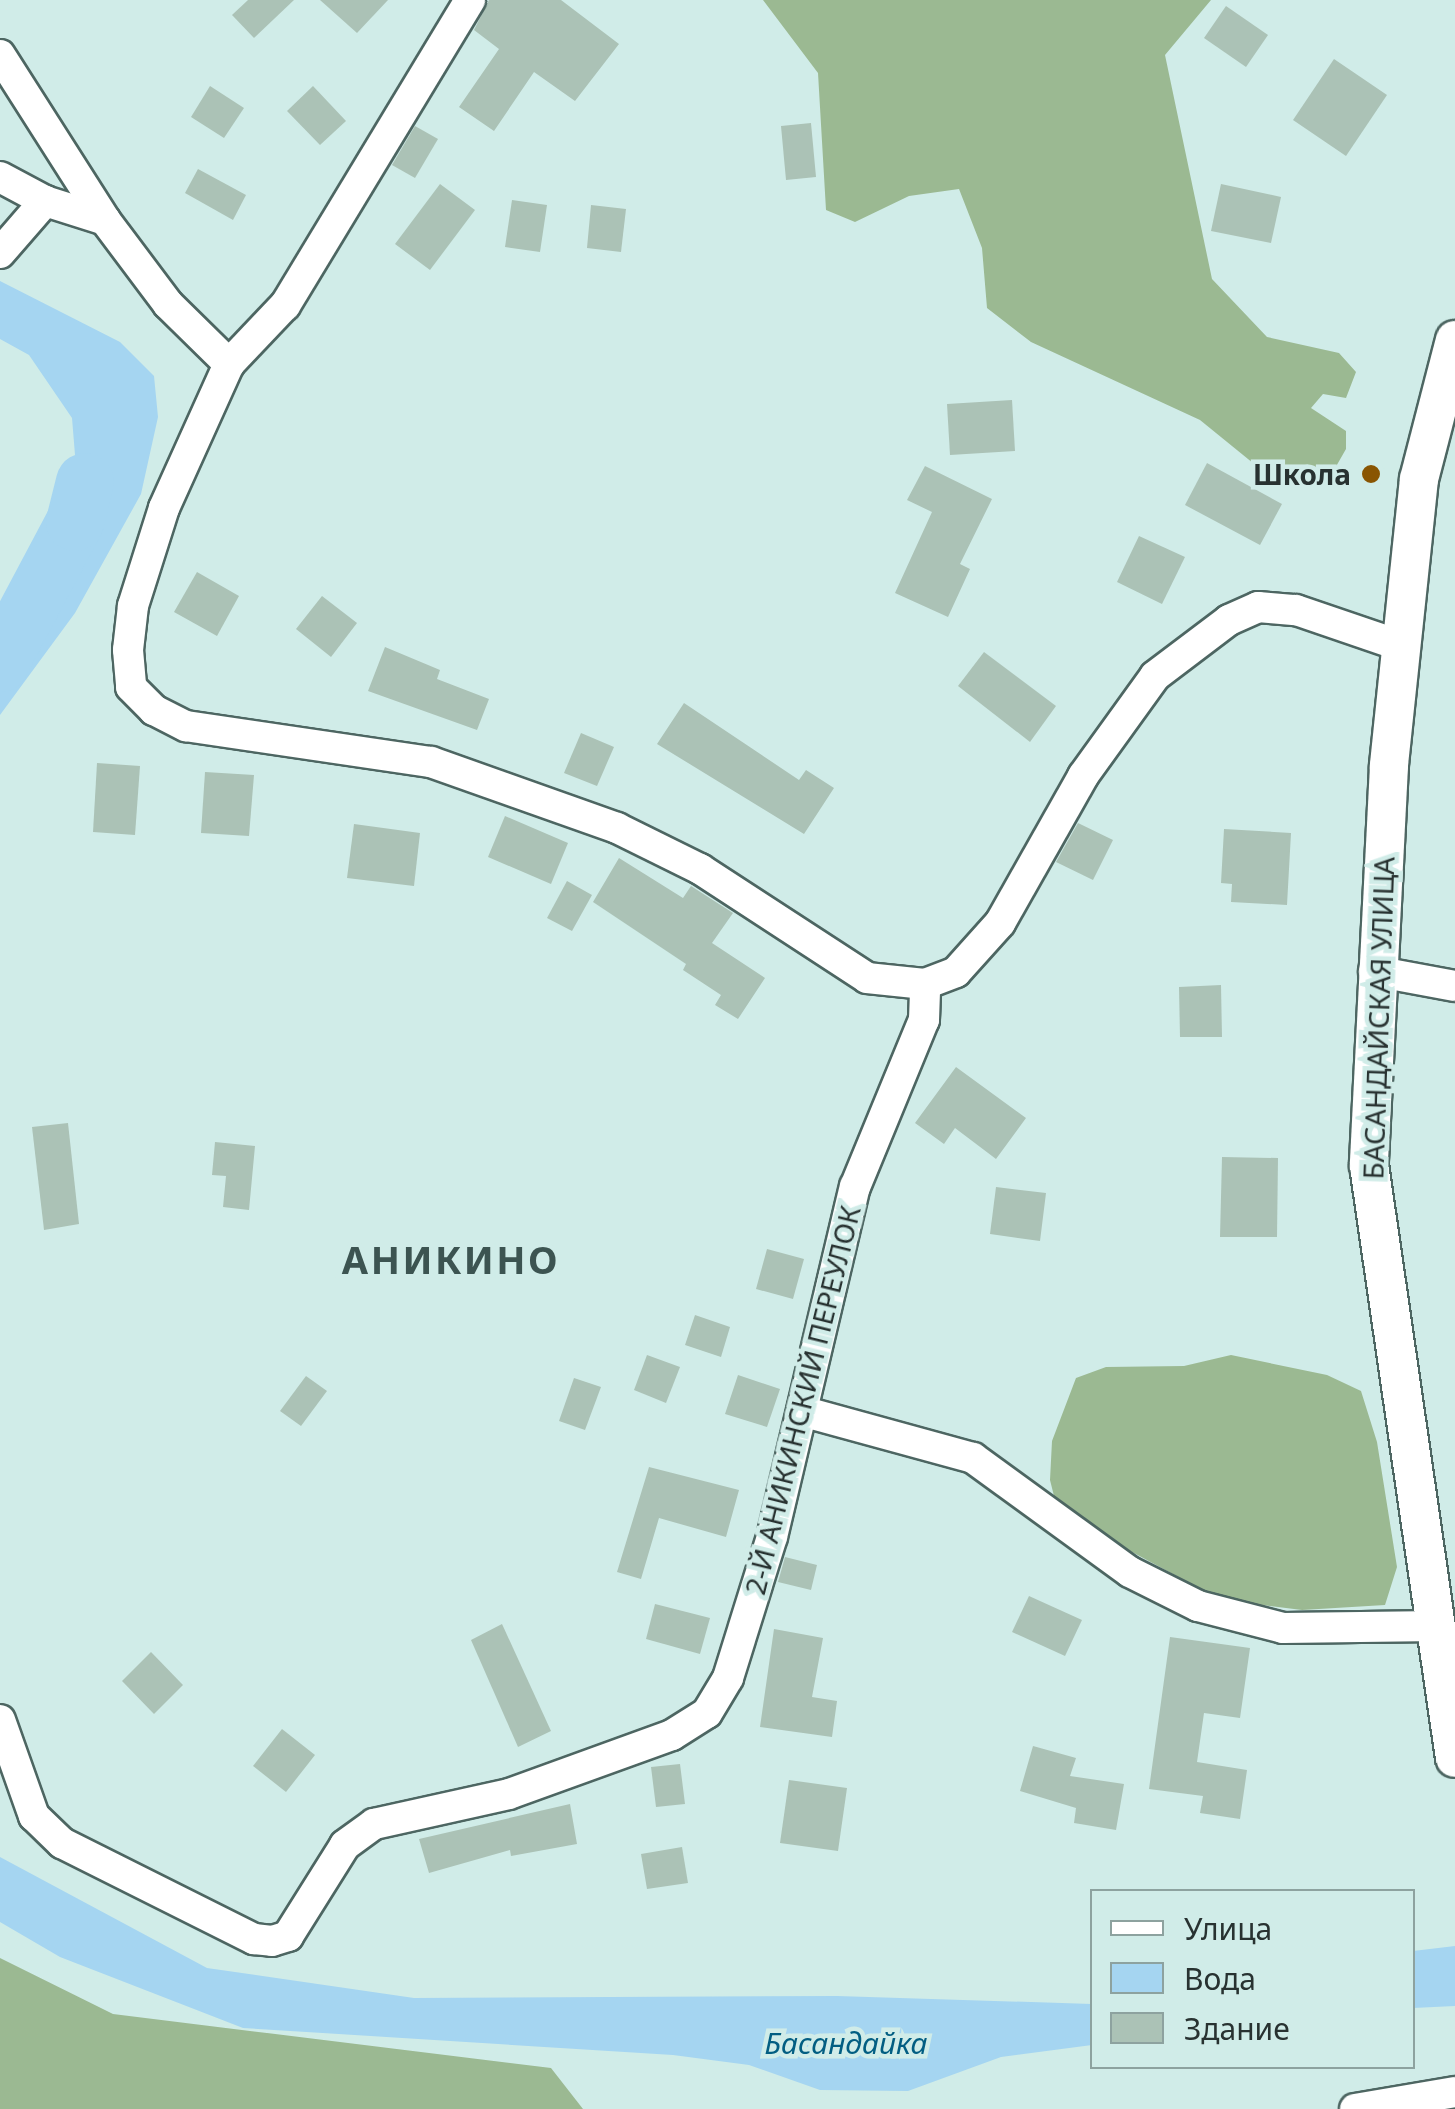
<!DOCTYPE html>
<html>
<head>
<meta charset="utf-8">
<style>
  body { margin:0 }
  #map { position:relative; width:1455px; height:2109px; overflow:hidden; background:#d0ece8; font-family:"Noto Sans",sans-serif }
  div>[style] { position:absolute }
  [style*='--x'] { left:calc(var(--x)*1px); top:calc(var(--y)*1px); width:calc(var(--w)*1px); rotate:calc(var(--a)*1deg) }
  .forest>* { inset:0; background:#9bb992 }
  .water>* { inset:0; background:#a5d5f1 }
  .river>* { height:58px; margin:-29px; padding:0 29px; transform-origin:29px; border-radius:29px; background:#a5d5f1 }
  .building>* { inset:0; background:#abc2b6 }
  .roads { filter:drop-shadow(2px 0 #4d6662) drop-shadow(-2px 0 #4d6662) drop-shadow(0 2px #4d6662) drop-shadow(0 -2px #4d6662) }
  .minor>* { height:30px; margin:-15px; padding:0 15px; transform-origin:15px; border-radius:15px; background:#fff }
  .tertiary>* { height:38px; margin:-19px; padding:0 19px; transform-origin:19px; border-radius:19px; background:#fff }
  .dots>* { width:28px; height:28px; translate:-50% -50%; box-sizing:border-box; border:5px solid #d0ece8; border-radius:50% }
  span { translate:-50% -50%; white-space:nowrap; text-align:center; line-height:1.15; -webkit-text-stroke:9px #d0ece8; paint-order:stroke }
  .poi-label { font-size:28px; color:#283231; font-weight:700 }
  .right { translate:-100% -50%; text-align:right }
  .street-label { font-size:28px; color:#283231 }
  .water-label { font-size:30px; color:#025e82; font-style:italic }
  .district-label { font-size:38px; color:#3c5451; font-weight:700; letter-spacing:2.5px }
  .legend { position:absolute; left:1090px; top:1889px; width:325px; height:180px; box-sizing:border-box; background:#d0ece8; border:2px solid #8da29f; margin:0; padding:12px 18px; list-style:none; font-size:30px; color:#283231 }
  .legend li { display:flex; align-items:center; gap:20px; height:50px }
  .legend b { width:50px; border:2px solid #8da29f }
</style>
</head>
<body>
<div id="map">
  <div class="forest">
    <i style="clip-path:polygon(763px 0,1211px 0,1165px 55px,1212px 279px,1267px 337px,1339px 353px,1356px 372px,1346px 398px,1323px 394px,1311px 408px,1346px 431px,1346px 449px,1334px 470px,1274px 480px,1200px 420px,1031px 342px,987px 308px,982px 248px,959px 189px,909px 196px,855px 222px,826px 210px,818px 73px)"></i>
    <i style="clip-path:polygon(1231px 1355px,1327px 1375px,1361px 1391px,1377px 1442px,1397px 1567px,1385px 1605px,1302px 1610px,1221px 1600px,1058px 1512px,1050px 1480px,1052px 1441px,1076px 1378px,1106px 1367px,1184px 1366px)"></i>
    <i style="clip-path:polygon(0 1958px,113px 2014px,551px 2068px,583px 2109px,0 2109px)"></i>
  </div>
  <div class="water">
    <i style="clip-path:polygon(0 281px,120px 342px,154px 376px,158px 417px,141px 494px,75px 613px,0 715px,0 654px,48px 586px,78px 492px,72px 418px,29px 355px,0 339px)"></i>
    <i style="clip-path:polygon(0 1857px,207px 1968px,414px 1998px,837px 1996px,1092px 2004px,1092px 2045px,1001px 2057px,908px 2091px,820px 2090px,749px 2065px,673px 2055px,243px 2028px,60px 1957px,0 1922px)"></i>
    <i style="clip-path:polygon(1455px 1946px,1455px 2006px,1413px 2008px,1413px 1951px)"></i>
  </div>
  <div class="river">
    <i style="--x:0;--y:663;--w:160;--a:-62"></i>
    <i style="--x:75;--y:522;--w:41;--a:-76"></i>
  </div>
  <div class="building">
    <i style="clip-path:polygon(248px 0,294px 0,254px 38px,232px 15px)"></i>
    <i style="clip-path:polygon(320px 0,388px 0,357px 33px)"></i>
    <i style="clip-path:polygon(489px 0,561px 0,619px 44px,575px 101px,534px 72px,494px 131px,459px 107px,499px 49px,474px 30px)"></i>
    <i style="clip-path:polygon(1226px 6px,1268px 35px,1246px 67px,1204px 38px)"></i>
    <i style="clip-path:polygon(1334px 59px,1387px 95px,1346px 156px,1293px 120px)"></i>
    <i style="clip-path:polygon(210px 86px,244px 108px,224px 138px,191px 117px)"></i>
    <i style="clip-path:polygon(313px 86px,346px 121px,320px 145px,287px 111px)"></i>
    <i style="clip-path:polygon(811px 123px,816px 177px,786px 180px,781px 126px)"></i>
    <i style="clip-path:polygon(415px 126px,438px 139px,415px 178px,392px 165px)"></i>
    <i style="clip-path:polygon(198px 169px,246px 195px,233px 220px,185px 193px)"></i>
    <i style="clip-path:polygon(440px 184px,475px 210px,430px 270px,395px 244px)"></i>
    <i style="clip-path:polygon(1221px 184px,1281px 197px,1271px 243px,1211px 231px)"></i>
    <i style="clip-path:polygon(512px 200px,547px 205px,540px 252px,505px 247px)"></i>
    <i style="clip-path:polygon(591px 205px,626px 209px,621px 252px,587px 248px)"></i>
    <i style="clip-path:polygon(1012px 400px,1015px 451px,950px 455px,947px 404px)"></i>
    <i style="clip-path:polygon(1207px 463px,1282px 504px,1260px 545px,1185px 505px)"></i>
    <i style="clip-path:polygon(925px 466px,992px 499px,960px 564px,970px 569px,948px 617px,895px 593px,932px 512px,907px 500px)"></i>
    <i style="clip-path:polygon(1139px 536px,1185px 557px,1162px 604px,1117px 582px)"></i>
    <i style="clip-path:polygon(197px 572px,239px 596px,217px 636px,174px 612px)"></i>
    <i style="clip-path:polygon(322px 596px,357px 623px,331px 657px,296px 629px)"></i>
    <i style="clip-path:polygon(385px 647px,440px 670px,437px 679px,489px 699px,477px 730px,368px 691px)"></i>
    <i style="clip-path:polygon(984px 652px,1056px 706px,1030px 742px,958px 686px)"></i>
    <i style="clip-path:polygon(684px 703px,799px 780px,806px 770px,834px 788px,804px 834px,657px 744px)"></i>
    <i style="clip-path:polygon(581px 733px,614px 747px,597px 786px,564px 773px)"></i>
    <i style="clip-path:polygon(97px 763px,140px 766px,135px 835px,93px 832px)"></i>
    <i style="clip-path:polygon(205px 772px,254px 775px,249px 836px,201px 833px)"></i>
    <i style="clip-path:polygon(505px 816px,568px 843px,551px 884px,488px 857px)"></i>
    <i style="clip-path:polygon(1078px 823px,1113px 840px,1093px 880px,1056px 862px)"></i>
    <i style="clip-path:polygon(354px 824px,420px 833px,414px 886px,347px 878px)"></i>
    <i style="clip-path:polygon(1224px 829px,1291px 833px,1287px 905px,1231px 902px,1232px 884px,1221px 883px)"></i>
    <i style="clip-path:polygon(619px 858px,683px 898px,691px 886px,733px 913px,712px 943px,765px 978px,738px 1019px,715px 1005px,721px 995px,683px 970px,686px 964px,593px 902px)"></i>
    <i style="clip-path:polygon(567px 881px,592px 895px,572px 931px,547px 918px)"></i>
    <i style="clip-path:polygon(1221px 985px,1222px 1037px,1180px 1037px,1179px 987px)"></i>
    <i style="clip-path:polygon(956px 1067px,1026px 1118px,996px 1159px,955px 1128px,944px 1144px,915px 1123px)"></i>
    <i style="clip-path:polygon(68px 1123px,79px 1224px,44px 1230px,32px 1127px)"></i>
    <i style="clip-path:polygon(215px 1142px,255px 1146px,249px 1210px,223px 1207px,226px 1176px,212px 1175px)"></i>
    <i style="clip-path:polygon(1222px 1157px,1278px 1158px,1277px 1237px,1220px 1237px)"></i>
    <i style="clip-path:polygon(996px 1187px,1046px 1193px,1040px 1241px,990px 1234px)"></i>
    <i style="clip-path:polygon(767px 1249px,804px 1259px,793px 1299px,756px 1289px)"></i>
    <i style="clip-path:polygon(695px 1315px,730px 1327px,721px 1357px,685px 1345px)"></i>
    <i style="clip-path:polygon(647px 1355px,680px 1367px,666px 1403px,634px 1390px)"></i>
    <i style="clip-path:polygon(738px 1375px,780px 1389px,767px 1427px,725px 1414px)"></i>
    <i style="clip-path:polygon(306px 1376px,327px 1391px,301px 1426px,280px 1411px)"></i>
    <i style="clip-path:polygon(574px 1378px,601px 1387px,585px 1430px,559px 1421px)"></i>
    <i style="clip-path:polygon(649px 1467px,739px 1490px,726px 1537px,659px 1518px,641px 1579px,617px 1572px)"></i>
    <i style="clip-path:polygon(785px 1557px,817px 1565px,811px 1590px,778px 1582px)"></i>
    <i style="clip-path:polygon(1029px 1596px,1082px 1620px,1065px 1656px,1012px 1632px)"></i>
    <i style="clip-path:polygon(655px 1604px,710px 1618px,700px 1654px,646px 1639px)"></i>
    <i style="clip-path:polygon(502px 1624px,551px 1731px,518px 1747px,471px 1640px)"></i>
    <i style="clip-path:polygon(774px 1629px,823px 1638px,812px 1697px,837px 1701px,832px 1737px,760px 1727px)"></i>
    <i style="clip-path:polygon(1170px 1637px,1250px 1648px,1240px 1718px,1204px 1713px,1197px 1762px,1247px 1770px,1240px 1819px,1200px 1813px,1203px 1796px,1149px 1789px)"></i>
    <i style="clip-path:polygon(151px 1652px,183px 1685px,154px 1714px,122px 1681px)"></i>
    <i style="clip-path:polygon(282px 1729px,315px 1755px,286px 1792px,253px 1766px)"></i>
    <i style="clip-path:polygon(1033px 1746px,1076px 1758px,1070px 1776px,1124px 1784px,1116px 1830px,1074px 1823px,1076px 1808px,1020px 1791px)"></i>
    <i style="clip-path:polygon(680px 1764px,685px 1804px,656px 1807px,651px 1767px)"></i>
    <i style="clip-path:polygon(789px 1780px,847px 1788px,838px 1851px,780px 1843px)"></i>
    <i style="clip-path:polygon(570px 1804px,577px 1844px,511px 1856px,510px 1850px,429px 1873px,419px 1839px)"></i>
    <i style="clip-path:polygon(682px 1847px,688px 1883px,647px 1889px,641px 1854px)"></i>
  </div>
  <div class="roads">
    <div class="minor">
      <i style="--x:470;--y:0;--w:357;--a:121.2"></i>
      <i style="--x:285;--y:305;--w:81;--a:133.5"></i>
      <i style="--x:229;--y:364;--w:158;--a:114.3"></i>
      <i style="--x:164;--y:508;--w:103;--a:107.6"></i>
      <i style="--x:133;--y:606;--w:44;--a:96.5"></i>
      <i style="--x:128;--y:650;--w:37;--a:85"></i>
      <i style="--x:131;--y:687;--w:33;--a:45"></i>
      <i style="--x:154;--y:710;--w:36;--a:27"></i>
      <i style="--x:186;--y:726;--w:248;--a:8.4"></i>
      <i style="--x:431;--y:762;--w:197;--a:19.5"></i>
      <i style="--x:617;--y:828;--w:93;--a:26.3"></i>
      <i style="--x:700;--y:869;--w:199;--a:33.1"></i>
      <i style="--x:867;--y:978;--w:58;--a:5.9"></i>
      <i style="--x:925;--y:984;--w:33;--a:-21"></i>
      <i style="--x:956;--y:972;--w:66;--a:-48.1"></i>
      <i style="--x:1000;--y:923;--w:169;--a:-60.5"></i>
      <i style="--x:1083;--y:776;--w:123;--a:-54.2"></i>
      <i style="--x:1155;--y:676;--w:93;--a:-37.1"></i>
      <i style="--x:1229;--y:620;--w:32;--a:-24"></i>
      <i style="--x:1258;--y:607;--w:38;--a:5"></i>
      <i style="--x:1296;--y:610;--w:112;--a:18.8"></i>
      <i style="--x:0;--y:55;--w:196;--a:57.5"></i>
      <i style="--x:105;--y:220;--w:105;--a:53.1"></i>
      <i style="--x:168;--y:304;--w:86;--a:44.5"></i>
      <i style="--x:0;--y:177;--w:51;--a:28.1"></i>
      <i style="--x:45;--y:201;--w:63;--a:17.6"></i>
      <i style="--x:0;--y:253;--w:69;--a:-49.1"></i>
      <i style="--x:1374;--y:971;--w:82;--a:10.5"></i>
      <i style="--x:805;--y:1412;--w:174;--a:15.3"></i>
      <i style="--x:973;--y:1458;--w:194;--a:36"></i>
      <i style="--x:1130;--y:1572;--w:76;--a:26.6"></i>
      <i style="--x:1198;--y:1606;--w:88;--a:14.5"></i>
      <i style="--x:1283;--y:1628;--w:155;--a:-0.7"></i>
      <i style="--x:0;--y:1720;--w:102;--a:70.5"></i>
      <i style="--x:34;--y:1816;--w:39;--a:44"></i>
      <i style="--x:62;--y:1843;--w:215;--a:26.6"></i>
      <i style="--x:254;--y:1939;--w:18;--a:6"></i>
      <i style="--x:272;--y:1941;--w:17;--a:-17"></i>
      <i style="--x:288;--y:1936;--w:107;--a:-57.9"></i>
      <i style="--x:345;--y:1845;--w:36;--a:-36"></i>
      <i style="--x:374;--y:1824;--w:138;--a:-12.5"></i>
      <i style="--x:509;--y:1794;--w:173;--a:-19.9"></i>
      <i style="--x:672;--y:1735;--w:41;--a:-32.2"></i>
      <i style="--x:707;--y:1713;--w:41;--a:-59"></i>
      <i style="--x:728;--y:1678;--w:148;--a:-72.7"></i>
      <i style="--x:772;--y:1537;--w:360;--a:-76.7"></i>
      <i style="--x:855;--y:1187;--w:181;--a:-67.6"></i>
      <i style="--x:924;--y:1020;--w:36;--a:-88"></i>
      <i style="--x:1355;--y:2109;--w:101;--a:-9.6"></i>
    </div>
    <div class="tertiary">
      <i style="--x:1455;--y:340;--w:144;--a:104.5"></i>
      <i style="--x:1419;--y:479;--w:289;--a:96"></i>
      <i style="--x:1389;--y:766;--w:400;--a:92.9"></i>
      <i style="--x:1369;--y:1165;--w:599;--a:81.75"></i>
    </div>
  </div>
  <div class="dots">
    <i style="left:1371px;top:474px;background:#895502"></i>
  </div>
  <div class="poi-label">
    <span class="right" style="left:1351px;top:474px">Школа</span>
  </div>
  <div class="street-label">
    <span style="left:1378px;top:1018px;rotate:-88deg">БАСАНДАЙСКАЯ УЛИЦА</span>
    <span style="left:802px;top:1400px;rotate:-76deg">2-Й АНИКИНСКИЙ ПЕРЕУЛОК</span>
  </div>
  <div class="water-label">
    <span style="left:846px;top:2043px">Басандайка</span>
  </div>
  <div class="district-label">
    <span style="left:451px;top:1260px">АНИКИНО</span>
  </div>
  <ul class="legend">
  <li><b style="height:12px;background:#fff"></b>Улица</li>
  <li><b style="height:28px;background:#a5d5f1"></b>Вода</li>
  <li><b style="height:28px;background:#abc2b6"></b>Здание</li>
  </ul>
</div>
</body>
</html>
